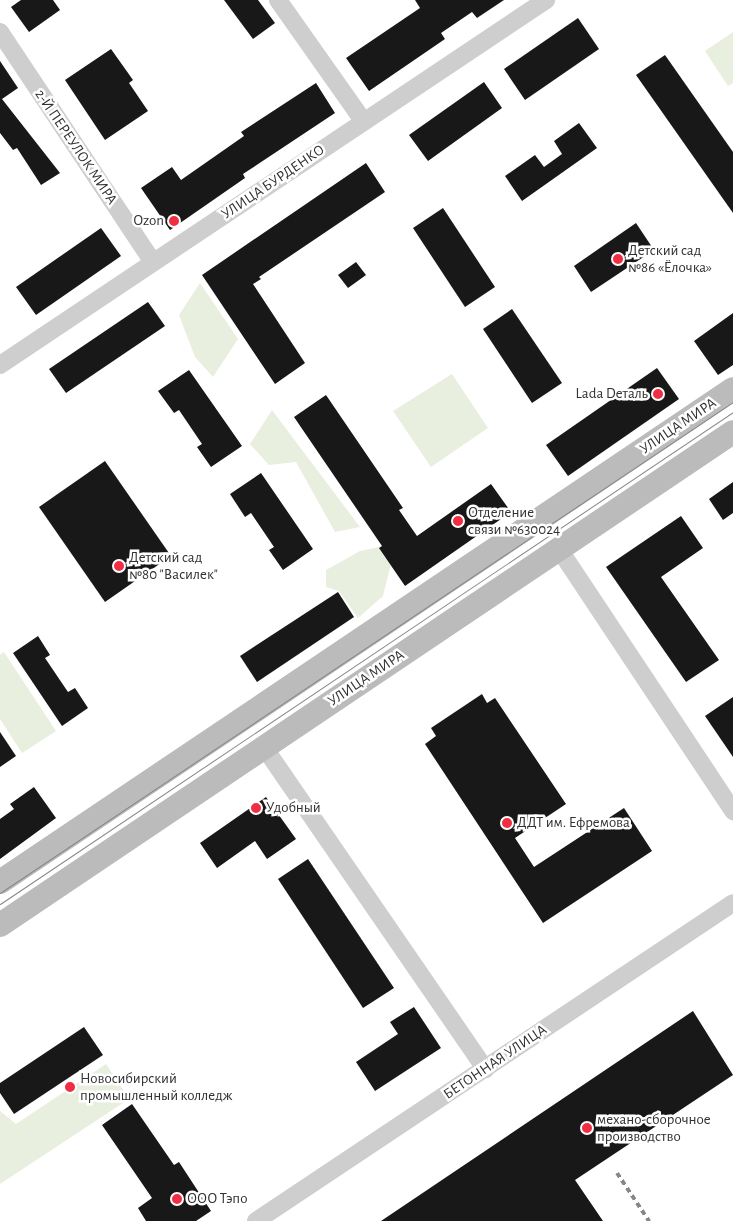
<!DOCTYPE html>
<html>
<head>
<meta charset="utf-8">
<style>
  body { margin:0 }
  #map { position:relative; width:733px; height:1221px; overflow:hidden; background:#fff; font-family:"Alegreya Sans",sans-serif }
  div>[style] { position:absolute }
  [style*='--x'] { left:calc(var(--x)*1px); top:calc(var(--y)*1px); width:calc(var(--w)*1px); rotate:calc(var(--a)*1deg) }
  .green>* { inset:0; background:#e8efdf }
  .building>* { inset:0; background:#181818 }
  .street>* { height:18px; margin:-9px; padding:0 9px; transform-origin:9px; border-radius:9px; background:#cecece }
  .secondary>* { height:24px; margin:-12px; padding:0 12px; transform-origin:12px; border-radius:12px; background:#bbb }
  .tram>* { height:1px; margin:-0.5px; padding:0 0.5px; transform-origin:0.5px; border-radius:0.5px; background:#868686 }
  .rail>* { height:4px; margin-top:-2px; transform-origin:0; background:repeating-linear-gradient(90deg,#868686 0 5px,transparent 0 9px) }
  .dots>* { width:14px; height:14px; translate:-50% -50%; box-sizing:border-box; border:2px solid #fff; border-radius:50% }
  span { translate:-50% -50%; white-space:nowrap; text-align:center; line-height:1.15; -webkit-text-stroke:5px #fff; paint-order:stroke }
  .street-label { font-size:15px; color:#313131 }
  .poi-label { font-size:15px; color:#313131 }
  .right { translate:-100% -50%; text-align:right }
  .left { translate:0 -50%; text-align:left }
</style>
</head>
<body>
<div id="map">
  <div class="green">
    <i style="clip-path:polygon(733px 32px,733px 83px,728px 86px,705px 51px)"></i>
    <i style="clip-path:polygon(200px 283px,238px 339px,213px 377px,195px 357px,179px 315px)"></i>
    <i style="clip-path:polygon(452px 374px,488px 428px,431px 467px,393px 411px)"></i>
    <i style="clip-path:polygon(272px 410px,360px 527px,335px 532px,296px 462px,269px 465px,250px 444px)"></i>
    <i style="clip-path:polygon(379px 547px,391px 564px,383px 596px,358px 618px,339px 591px,326px 587px,326px 570px,360px 551px)"></i>
    <i style="clip-path:polygon(4px 652px,56px 731px,22px 753px,0 719px,0 655px)"></i>
    <i style="clip-path:polygon(106px 1064px,129px 1099px,0 1184px,0 1111px,16px 1124px)"></i>
  </div>
  <div class="building">
    <i style="clip-path:polygon(21px 0,53px 0,60px 10px,29px 32px,11px 7px)"></i>
    <i style="clip-path:polygon(224px 0,258px 0,275px 23px,253px 39px)"></i>
    <i style="clip-path:polygon(415px 0,504px 0,477px 18px,472px 12px,441px 33px,445px 39px,369px 91px,346px 58px,420px 8px)"></i>
    <i style="clip-path:polygon(578px 18px,599px 49px,525px 100px,504px 69px)"></i>
    <i style="clip-path:polygon(111px 49px,133px 80px,129px 83px,148px 111px,105px 140px,65px 80px)"></i>
    <i style="clip-path:polygon(665px 55px,733px 152px,733px 213px,636px 75px)"></i>
    <i style="clip-path:polygon(0 61px,18px 88px,2px 99px,60px 173px,41px 185px,17px 148px,13px 150px,0 133px)"></i>
    <i style="clip-path:polygon(484px 82px,502px 108px,428px 161px,409px 135px)"></i>
    <i style="clip-path:polygon(316px 83px,335px 113px,243px 174px,245px 178px,170px 230px,141px 188px,172px 167px,181px 180px,244px 136px,241px 132px)"></i>
    <i style="clip-path:polygon(579px 123px,597px 148px,522px 201px,505px 176px,535px 155px,544px 167px,562px 154px,554px 141px)"></i>
    <i style="clip-path:polygon(366px 163px,385px 192px,259px 277px,261px 279px,253px 284px,305px 363px,275px 384px,202px 275px)"></i>
    <i style="clip-path:polygon(443px 208px,495px 287px,465px 307px,413px 228px)"></i>
    <i style="clip-path:polygon(636px 223px,654px 250px,591px 292px,574px 266px)"></i>
    <i style="clip-path:polygon(101px 228px,121px 256px,36px 315px,16px 287px)"></i>
    <i style="clip-path:polygon(356px 262px,366px 275px,348px 288px,338px 275px)"></i>
    <i style="clip-path:polygon(148px 302px,165px 326px,66px 393px,49px 369px)"></i>
    <i style="clip-path:polygon(512px 309px,562px 383px,532px 403px,483px 329px)"></i>
    <i style="clip-path:polygon(733px 313px,733px 365px,718px 375px,694px 341px)"></i>
    <i style="clip-path:polygon(657px 368px,679px 399px,568px 476px,546px 445px)"></i>
    <i style="clip-path:polygon(189px 370px,242px 446px,211px 467px,197px 447px,202px 444px,179px 410px,174px 413px,158px 391px)"></i>
    <i style="clip-path:polygon(326px 395px,403px 508px,399px 510px,417px 536px,491px 484px,511px 512px,405px 586px,379px 548px,382px 546px,294px 417px)"></i>
    <i style="clip-path:polygon(105px 461px,171px 556px,105px 602px,39px 507px)"></i>
    <i style="clip-path:polygon(261px 473px,313px 549px,283px 570px,269px 550px,274px 547px,251px 513px,245px 517px,230px 494px)"></i>
    <i style="clip-path:polygon(733px 482px,733px 513px,723px 520px,709px 499px)"></i>
    <i style="clip-path:polygon(681px 516px,703px 548px,661px 577px,719px 660px,686px 682px,606px 567px)"></i>
    <i style="clip-path:polygon(338px 592px,354px 617px,257px 682px,240px 656px)"></i>
    <i style="clip-path:polygon(38px 636px,50px 655px,45px 658px,68px 692px,75px 688px,88px 708px,62px 726px,13px 653px)"></i>
    <i style="clip-path:polygon(482px 694px,487px 703px,495px 698px,566px 804px,515px 838px,534px 867px,624px 808px,652px 851px,543px 923px,425px 744px,436px 736px,431px 728px)"></i>
    <i style="clip-path:polygon(733px 697px,733px 757px,705px 716px)"></i>
    <i style="clip-path:polygon(0 732px,16px 756px,0 767px)"></i>
    <i style="clip-path:polygon(34px 787px,56px 818px,0 859px,0 819px,14px 809px,10px 804px)"></i>
    <i style="clip-path:polygon(266px 797px,296px 839px,267px 859px,255px 841px,217px 868px,200px 843px)"></i>
    <i style="clip-path:polygon(308px 859px,394px 988px,363px 1008px,278px 879px)"></i>
    <i style="clip-path:polygon(414px 1007px,441px 1048px,375px 1091px,356px 1062px,398px 1034px,390px 1022px)"></i>
    <i style="clip-path:polygon(693px 1011px,733px 1075px,575px 1180px,603px 1221px,381px 1221px)"></i>
    <i style="clip-path:polygon(84px 1027px,103px 1055px,14px 1114px,0 1093px,0 1083px)"></i>
    <i style="clip-path:polygon(132px 1104px,174px 1165px,179px 1162px,211px 1211px,196px 1221px,146px 1221px,138px 1208px,152px 1198px,102px 1125px)"></i>
  </div>
  <div class="street">
    <i style="--x:278;--y:0;--w:149;--a:54.8"></i>
    <i style="--x:0;--y:32;--w:276;--a:56.4"></i>
    <i style="--x:0;--y:365;--w:657;--a:-33.76"></i>
    <i style="--x:559;--y:549;--w:315;--a:56.4"></i>
    <i style="--x:264;--y:747;--w:391;--a:55.5"></i>
    <i style="--x:256;--y:1221;--w:573;--a:-33.69"></i>
  </div>
  <div class="secondary">
    <i style="--x:0;--y:882;--w:883;--a:-33.92"></i>
    <i style="--x:0;--y:925;--w:883;--a:-33.92"></i>
  </div>
  <div class="tram">
    <i style="--x:0;--y:893;--w:882;--a:-33.82"></i>
    <i style="--x:0;--y:904;--w:883;--a:-33.87"></i>
  </div>
  <div class="rail">
    <i style="--x:617;--y:1173;--w:58;--a:56.3"></i>
  </div>
  <div class="dots">
    <i style="left:174px;top:221px;background:#ef2d43"></i>
    <i style="left:618px;top:259px;background:#ef2d43"></i>
    <i style="left:658px;top:394px;background:#ef2d43"></i>
    <i style="left:458px;top:521px;background:#ef2d43"></i>
    <i style="left:119px;top:566px;background:#ef2d43"></i>
    <i style="left:256px;top:808px;background:#ef2d43"></i>
    <i style="left:507px;top:823px;background:#ef2d43"></i>
    <i style="left:70px;top:1087px;background:#ef2d43"></i>
    <i style="left:587px;top:1128px;background:#ef2d43"></i>
    <i style="left:177px;top:1199px;background:#ef2d43"></i>
  </div>
  <div class="street-label">
    <span style="left:76px;top:147px;rotate:56deg">2-Й ПЕРЕУЛОК МИРА</span>
    <span style="left:273px;top:182px;rotate:-34deg">УЛИЦА БУРДЕНКО</span>
    <span style="left:678px;top:426px;rotate:-34deg">УЛИЦА МИРА</span>
    <span style="left:366px;top:678px;rotate:-34deg">УЛИЦА МИРА</span>
    <span style="left:495px;top:1062px;rotate:-34deg">БЕТОННАЯ УЛИЦА</span>
  </div>
  <div class="poi-label">
    <span class="right" style="left:164px;top:221px">Ozon</span>
    <span class="left" style="left:628px;top:259px">Детский сад<br>№86 «Ёлочка»</span>
    <span class="right" style="left:648px;top:394px">Lada Dеталь</span>
    <span class="left" style="left:468px;top:521px">Отделение<br>связи №630024</span>
    <span class="left" style="left:129px;top:566px">Детский сад<br>№80 "Василек"</span>
    <span class="left" style="left:266px;top:808px">Удобный</span>
    <span class="left" style="left:517px;top:823px">ДДТ им. Ефремова</span>
    <span class="left" style="left:80px;top:1087px">Новосибирский<br>промышленный колледж</span>
    <span class="left" style="left:597px;top:1128px">механо-сборочное<br>производство</span>
    <span class="left" style="left:187px;top:1199px">ООО Тэпо</span>
  </div>
</div>
</body>
</html>
